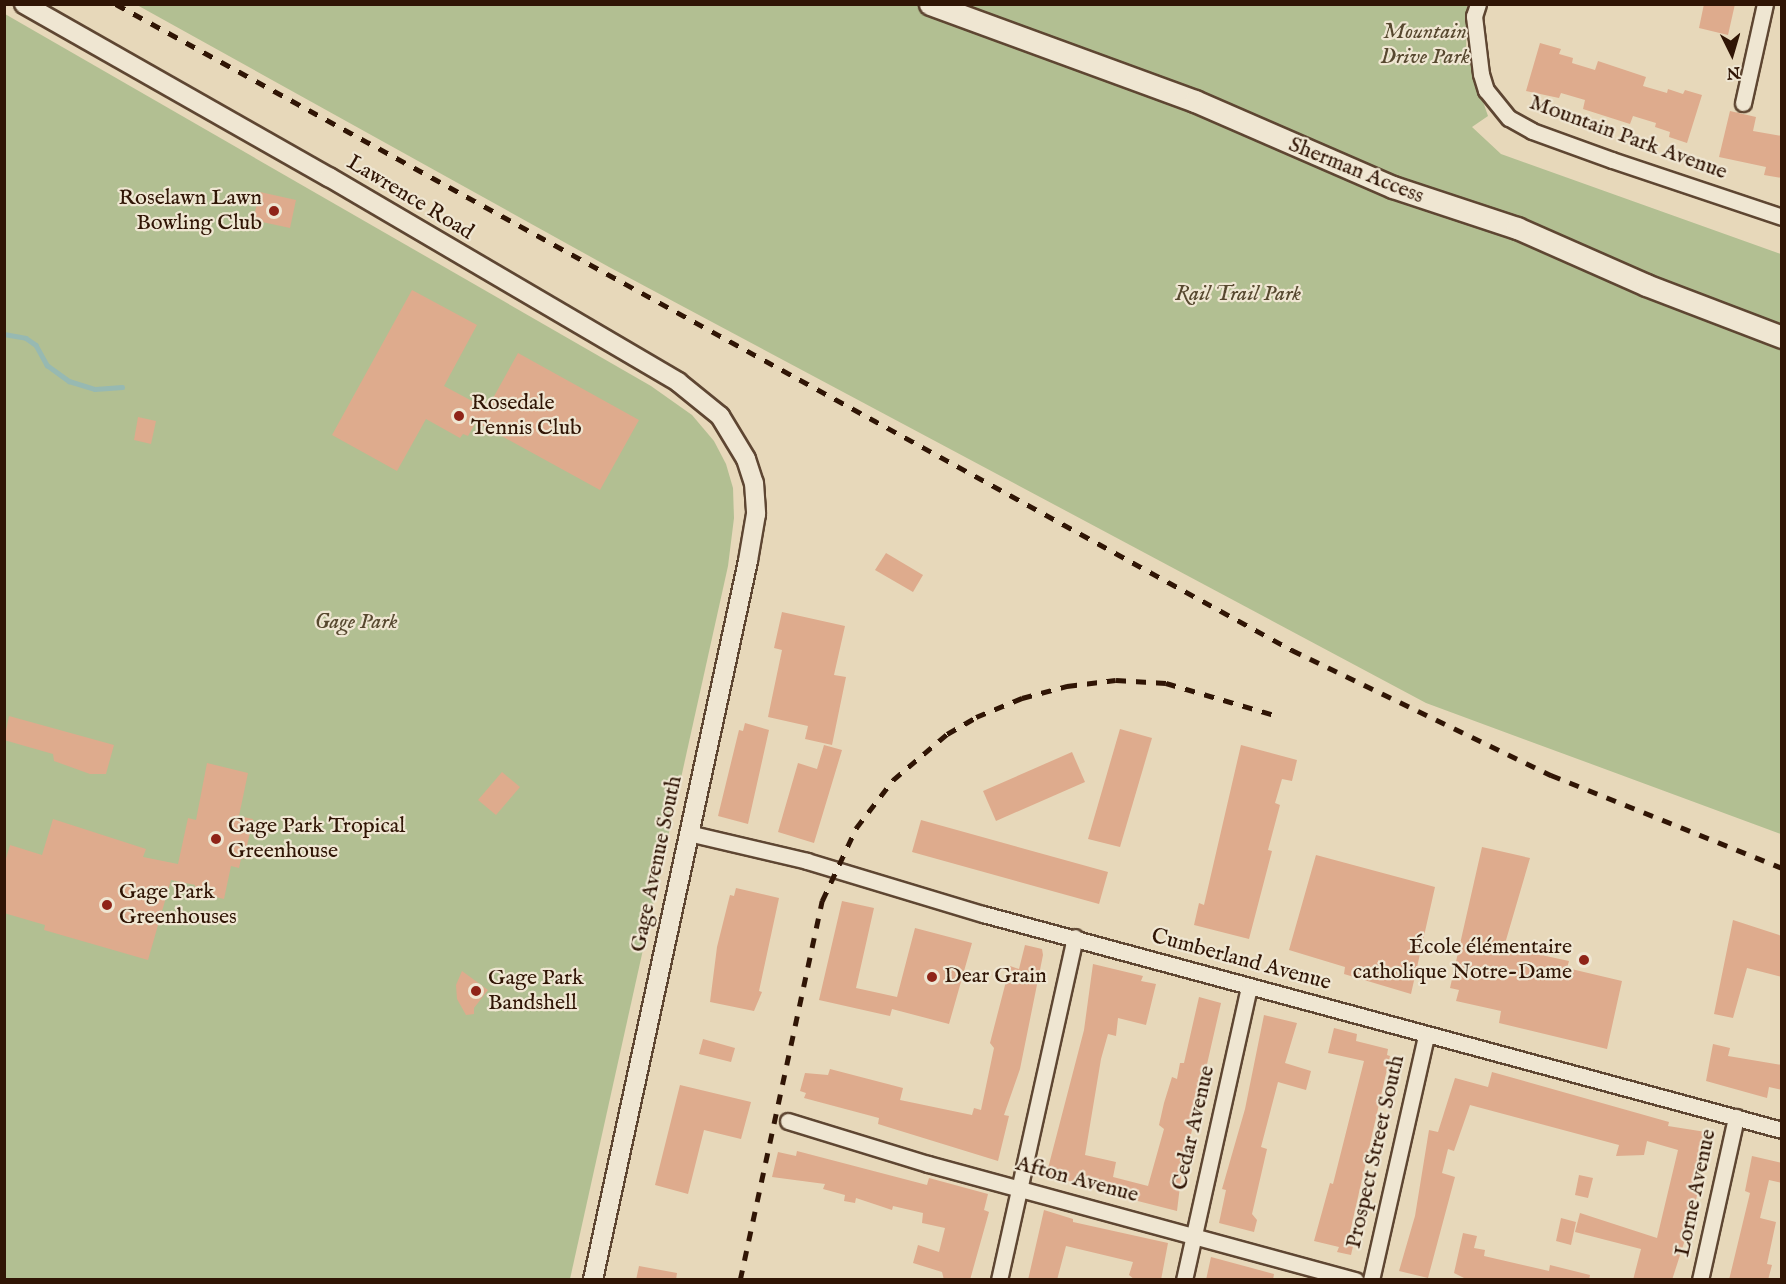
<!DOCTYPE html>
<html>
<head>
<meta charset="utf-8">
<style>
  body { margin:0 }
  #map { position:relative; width:1786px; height:1284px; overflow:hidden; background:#e7d8ba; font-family:"IM FELL English",serif }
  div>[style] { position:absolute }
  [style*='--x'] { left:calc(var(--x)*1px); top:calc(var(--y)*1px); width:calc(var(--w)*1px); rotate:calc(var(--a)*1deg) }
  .green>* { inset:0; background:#b2bf92 }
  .stream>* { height:4.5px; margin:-2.25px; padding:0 2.25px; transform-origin:2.25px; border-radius:2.25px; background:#97b9b2 }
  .building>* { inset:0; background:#deab8d }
  .roads { filter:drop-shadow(2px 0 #5e4632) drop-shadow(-2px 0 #5e4632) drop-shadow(0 2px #5e4632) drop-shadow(0 -2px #5e4632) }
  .minor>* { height:15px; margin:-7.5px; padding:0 7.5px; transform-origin:7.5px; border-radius:7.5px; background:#efe6d2 }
  .tertiary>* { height:18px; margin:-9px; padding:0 9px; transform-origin:9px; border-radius:9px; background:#efe6d2 }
  .secondary>* { height:21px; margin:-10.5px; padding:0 10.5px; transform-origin:10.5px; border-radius:10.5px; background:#efe6d2 }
  .rail>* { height:4.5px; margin-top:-2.25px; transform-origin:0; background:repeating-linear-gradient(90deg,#301505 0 10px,transparent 0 20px) }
  .dots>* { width:16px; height:16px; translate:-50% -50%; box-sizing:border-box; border:3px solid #efe6d2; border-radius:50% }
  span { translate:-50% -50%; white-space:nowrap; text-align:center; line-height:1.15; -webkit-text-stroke:4.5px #efe6d2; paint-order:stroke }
  .park-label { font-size:22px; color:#57482f; font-style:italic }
  .street-label { font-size:22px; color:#301505 }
  .poi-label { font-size:22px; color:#301505 }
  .right { translate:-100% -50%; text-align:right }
  .left { translate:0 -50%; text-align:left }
  .frame { position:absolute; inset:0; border:6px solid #301505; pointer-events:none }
  .north { position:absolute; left:1702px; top:24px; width:60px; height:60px; -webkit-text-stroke:4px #efe6d2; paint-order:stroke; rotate:175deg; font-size:16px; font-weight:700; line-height:24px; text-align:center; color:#301505 }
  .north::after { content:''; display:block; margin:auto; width:21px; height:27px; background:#301505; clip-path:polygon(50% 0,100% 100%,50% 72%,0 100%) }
</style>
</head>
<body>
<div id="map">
  <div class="green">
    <i style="clip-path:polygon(137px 5px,1467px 5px,1466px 52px,1488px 116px,1472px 127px,1501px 154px,1781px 254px,1781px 834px,1426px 703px,609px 267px)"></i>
    <i style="clip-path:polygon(5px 14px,651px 386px,692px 415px,714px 441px,726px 464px,733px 488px,734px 518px,728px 566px,570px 1279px,5px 1279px)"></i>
  </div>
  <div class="stream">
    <i style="--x:4;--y:334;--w:22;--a:10"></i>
    <i style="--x:26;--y:338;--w:12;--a:35"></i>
    <i style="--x:36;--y:345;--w:23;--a:61"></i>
    <i style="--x:47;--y:365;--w:27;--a:36"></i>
    <i style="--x:69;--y:381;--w:27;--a:17"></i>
    <i style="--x:95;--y:389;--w:27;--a:-4"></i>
  </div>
  <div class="building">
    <i style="clip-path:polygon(1704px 4px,1735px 4px,1728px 35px,1699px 28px)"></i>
    <i style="clip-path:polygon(1540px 43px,1561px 49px,1559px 54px,1573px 58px,1572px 63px,1595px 70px,1598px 61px,1646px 77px,1643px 86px,1667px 93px,1668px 89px,1683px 94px,1685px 90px,1702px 95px,1687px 143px,1669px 137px,1670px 132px,1655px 127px,1656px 123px,1633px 116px,1630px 124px,1583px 109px,1585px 100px,1561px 93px,1559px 98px,1526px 91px)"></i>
    <i style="clip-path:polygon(1730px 111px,1756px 117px,1753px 131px,1782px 136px,1782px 178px,1764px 175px,1766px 167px,1719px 157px)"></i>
    <i style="clip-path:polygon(260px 192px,296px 200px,290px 228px,253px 220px)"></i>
    <i style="clip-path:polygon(412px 290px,477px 325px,444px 386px,487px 409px,518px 353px,639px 420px,600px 490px,476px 422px,468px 436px,463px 434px,460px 438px,426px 419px,397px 471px,332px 435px)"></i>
    <i style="clip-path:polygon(138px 417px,156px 421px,151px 444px,134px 440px)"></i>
    <i style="clip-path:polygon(886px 553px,923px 575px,913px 592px,875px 570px)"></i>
    <i style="clip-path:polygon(782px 612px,845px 626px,834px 675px,846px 677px,832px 745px,805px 739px,808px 726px,768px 717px,782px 650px,774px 648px)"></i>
    <i style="clip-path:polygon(9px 716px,114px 745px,106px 774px,90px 774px,54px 761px,53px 754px,4px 740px)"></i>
    <i style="clip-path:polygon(745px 723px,769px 730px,748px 824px,718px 816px,739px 730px,743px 731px)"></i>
    <i style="clip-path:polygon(1120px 729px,1152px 738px,1120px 847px,1088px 839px)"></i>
    <i style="clip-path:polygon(824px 745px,842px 750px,814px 843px,778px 832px,798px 763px,817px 769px)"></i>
    <i style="clip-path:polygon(1241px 745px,1297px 760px,1292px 781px,1282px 779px,1275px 803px,1280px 805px,1268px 850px,1272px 851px,1249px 939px,1194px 925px,1199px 903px,1204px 905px)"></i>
    <i style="clip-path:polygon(1072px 752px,1085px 782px,996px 821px,983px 791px)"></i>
    <i style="clip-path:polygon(207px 763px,248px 773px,239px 816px,253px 819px,244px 859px,241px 859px,239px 868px,231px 866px,224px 899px,194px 892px,195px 885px,171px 880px,148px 960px,44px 930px,45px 925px,4px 913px,4px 865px,10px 845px,42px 855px,53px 819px,146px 849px,143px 857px,178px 864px,188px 818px,196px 820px)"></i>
    <i style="clip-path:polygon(502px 772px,520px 787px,496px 815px,478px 800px)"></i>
    <i style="clip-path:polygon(921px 820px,1108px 872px,1099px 904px,912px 852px)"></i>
    <i style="clip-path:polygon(1482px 847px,1530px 858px,1504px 947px,1569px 961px,1567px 968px,1622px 981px,1607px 1049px,1499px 1023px,1501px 1011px,1456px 1001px,1459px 990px,1450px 988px)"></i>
    <i style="clip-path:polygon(1316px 855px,1435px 887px,1411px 994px,1344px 974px,1345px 967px,1289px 950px)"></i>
    <i style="clip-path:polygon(736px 888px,779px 898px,759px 991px,762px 992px,754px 1011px,710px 1002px,717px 947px,730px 895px,734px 896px)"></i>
    <i style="clip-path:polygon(842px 901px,874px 908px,856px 988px,897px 997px,915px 928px,972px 943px,949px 1024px,892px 1009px,890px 1016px,819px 1000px)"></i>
    <i style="clip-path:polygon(1733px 920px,1782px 936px,1782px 977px,1747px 968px,1733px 1018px,1714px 1014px)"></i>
    <i style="clip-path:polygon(1025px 945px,1042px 949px,1043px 955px,1020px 1069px,1004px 1115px,1009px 1116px,998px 1161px,878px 1124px,879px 1118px,804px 1098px,806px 1093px,800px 1091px,805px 1073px,828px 1075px,830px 1069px,903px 1088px,900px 1100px,972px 1115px,974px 1108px,981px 1110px,994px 1048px,990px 1043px,1010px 966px,1019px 969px)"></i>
    <i style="clip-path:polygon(1093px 964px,1143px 976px,1141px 981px,1156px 984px,1146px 1025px,1118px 1018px,1116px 1036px,1108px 1034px,1101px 1059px,1085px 1155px,1116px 1162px,1113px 1177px,1148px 1186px,1164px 1129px,1159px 1125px,1164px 1103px,1172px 1077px,1177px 1079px,1180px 1063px,1184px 1063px,1199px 997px,1221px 1003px,1181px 1178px,1177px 1211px,1122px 1197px,1123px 1193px,1046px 1176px,1084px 1030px)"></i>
    <i style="clip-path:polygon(462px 971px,488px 990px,474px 1008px,474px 1014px,466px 1015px,457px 999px,456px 985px)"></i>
    <i style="clip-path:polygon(1264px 1015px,1297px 1023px,1285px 1063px,1311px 1071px,1306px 1090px,1278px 1082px,1261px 1147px,1267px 1149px,1252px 1214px,1257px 1220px,1254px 1232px,1219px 1223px,1226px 1190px,1222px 1189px,1245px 1109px)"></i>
    <i style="clip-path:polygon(1334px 1028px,1357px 1034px,1356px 1041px,1388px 1049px,1387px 1055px,1390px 1056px,1348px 1241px,1354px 1242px,1351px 1255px,1337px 1252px,1339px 1247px,1314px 1241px,1330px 1183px,1333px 1184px,1364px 1061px,1328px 1053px)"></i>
    <i style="clip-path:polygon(703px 1039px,735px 1048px,731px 1062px,699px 1054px)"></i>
    <i style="clip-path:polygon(1713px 1044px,1730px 1048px,1728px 1056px,1782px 1065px,1782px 1090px,1769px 1087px,1767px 1098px,1706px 1081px)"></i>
    <i style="clip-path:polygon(1492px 1072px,1669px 1122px,1668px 1126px,1712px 1133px,1696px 1181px,1700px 1182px,1692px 1218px,1672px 1280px,1633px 1280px,1641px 1249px,1575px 1232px,1580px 1213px,1657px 1238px,1678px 1150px,1647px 1141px,1644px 1155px,1616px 1156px,1619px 1145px,1470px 1105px,1454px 1151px,1448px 1149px,1442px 1173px,1455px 1177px,1428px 1278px,1399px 1271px,1415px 1216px,1429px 1130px,1438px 1132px,1455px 1078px,1488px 1087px)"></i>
    <i style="clip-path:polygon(680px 1085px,751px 1102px,741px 1139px,704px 1130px,688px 1194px,655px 1185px)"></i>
    <i style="clip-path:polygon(797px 1151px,927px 1185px,929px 1178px,988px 1194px,984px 1210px,989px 1212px,970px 1280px,944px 1280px,942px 1272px,913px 1263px,918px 1245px,939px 1252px,945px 1228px,922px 1223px,923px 1213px,893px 1206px,892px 1210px,856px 1198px,855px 1203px,844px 1201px,845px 1195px,823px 1189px,825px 1184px,772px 1177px,778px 1152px,796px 1156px)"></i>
    <i style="clip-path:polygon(1752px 1156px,1782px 1163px,1782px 1183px,1769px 1180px,1760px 1218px,1776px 1222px,1767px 1264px,1772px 1265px,1768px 1280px,1729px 1280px,1750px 1193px,1745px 1191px)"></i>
    <i style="clip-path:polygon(1579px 1175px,1593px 1178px,1588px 1198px,1575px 1195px)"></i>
    <i style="clip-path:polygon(1044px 1210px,1073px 1219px,1073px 1222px,1168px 1243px,1161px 1280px,1135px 1280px,1129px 1275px,1133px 1262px,1066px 1246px,1057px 1280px,1028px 1280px)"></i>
    <i style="clip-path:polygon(1561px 1218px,1576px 1222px,1571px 1245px,1556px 1241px)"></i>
    <i style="clip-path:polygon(1463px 1233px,1477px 1236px,1474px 1248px,1485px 1250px,1484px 1256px,1549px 1271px,1550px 1265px,1590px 1275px,1589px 1280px,1468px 1280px,1454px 1273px)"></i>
    <i style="clip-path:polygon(1211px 1257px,1274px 1274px,1273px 1280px,1206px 1280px)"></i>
    <i style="clip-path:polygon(639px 1266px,677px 1273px,676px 1280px,636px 1280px)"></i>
  </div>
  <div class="roads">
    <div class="minor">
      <i style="--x:1478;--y:4;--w:13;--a:108"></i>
      <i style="--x:1474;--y:16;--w:58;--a:83.1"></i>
      <i style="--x:1481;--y:74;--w:17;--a:73"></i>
      <i style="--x:1486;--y:90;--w:36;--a:51"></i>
      <i style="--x:1509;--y:118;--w:26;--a:29"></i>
      <i style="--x:1532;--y:131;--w:85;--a:19.9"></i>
      <i style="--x:1612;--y:160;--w:179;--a:18.5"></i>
      <i style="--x:1743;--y:103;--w:101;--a:-77.5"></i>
      <i style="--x:688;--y:833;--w:122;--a:13.2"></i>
      <i style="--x:807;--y:861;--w:184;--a:16.8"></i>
      <i style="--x:983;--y:914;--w:828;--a:15.13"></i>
      <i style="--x:788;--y:1121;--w:146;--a:17.1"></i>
      <i style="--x:928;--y:1164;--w:443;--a:15.2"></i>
      <i style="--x:999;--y:1280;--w:351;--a:-77.5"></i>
      <i style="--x:1184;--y:1280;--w:300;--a:-77.5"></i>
      <i style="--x:1371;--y:1280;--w:251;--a:-77.3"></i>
      <i style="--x:1700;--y:1280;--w:167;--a:-77.5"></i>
    </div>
    <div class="tertiary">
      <i style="--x:24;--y:4;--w:351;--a:29.6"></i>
      <i style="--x:329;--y:177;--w:405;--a:30.4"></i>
      <i style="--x:678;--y:382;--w:54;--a:39"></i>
      <i style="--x:720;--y:416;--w:50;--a:58.8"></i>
      <i style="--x:746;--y:459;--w:25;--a:72"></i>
      <i style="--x:754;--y:483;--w:31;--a:86"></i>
      <i style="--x:756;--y:514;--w:48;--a:99.7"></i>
      <i style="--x:748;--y:561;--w:736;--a:102.17"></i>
    </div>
    <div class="secondary">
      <i style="--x:930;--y:4;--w:282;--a:20.1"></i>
      <i style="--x:1195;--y:101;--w:216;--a:23.5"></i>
      <i style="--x:1393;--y:187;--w:131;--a:18.3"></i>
      <i style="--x:1517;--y:228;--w:141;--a:23.8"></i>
      <i style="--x:1646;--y:285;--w:146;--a:20.9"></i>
    </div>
  </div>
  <div class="rail">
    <i style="--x:116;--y:4;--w:1342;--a:28.78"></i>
    <i style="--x:1292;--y:650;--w:288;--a:25.8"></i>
    <i style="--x:1551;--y:775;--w:249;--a:21.9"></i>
    <i style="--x:740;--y:1280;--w:388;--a:-77.8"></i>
    <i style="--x:822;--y:901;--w:81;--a:-65"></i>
    <i style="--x:856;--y:828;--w:61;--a:-52.4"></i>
    <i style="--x:893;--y:780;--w:71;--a:-40.4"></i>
    <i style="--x:947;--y:734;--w:34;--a:-30"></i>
    <i style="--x:976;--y:717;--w:50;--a:-22.4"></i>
    <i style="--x:1022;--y:698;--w:47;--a:-14.9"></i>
    <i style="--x:1067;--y:686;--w:49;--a:-7"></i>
    <i style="--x:1116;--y:680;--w:50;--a:3.4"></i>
    <i style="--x:1166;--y:683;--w:117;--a:16.4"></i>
  </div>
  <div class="dots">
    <i style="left:274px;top:211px;background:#8f2418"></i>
    <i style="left:459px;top:416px;background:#8f2418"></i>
    <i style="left:216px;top:839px;background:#8f2418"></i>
    <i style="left:107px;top:905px;background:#8f2418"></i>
    <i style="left:1584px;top:960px;background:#8f2418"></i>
    <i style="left:932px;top:977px;background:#8f2418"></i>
    <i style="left:476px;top:991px;background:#8f2418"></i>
  </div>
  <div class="park-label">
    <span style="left:1425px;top:45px">Mountain<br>Drive Park</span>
    <span style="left:1238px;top:295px">Rail Trail Park</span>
    <span style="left:356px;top:623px">Gage Park</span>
  </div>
  <div class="street-label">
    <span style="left:1628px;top:138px;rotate:20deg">Mountain Park Avenue</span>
    <span style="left:1356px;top:171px;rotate:22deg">Sherman Access</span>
    <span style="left:410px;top:198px;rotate:31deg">Lawrence Road</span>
    <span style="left:657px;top:864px;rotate:-78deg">Gage Avenue South</span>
    <span style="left:1241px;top:960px;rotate:15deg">Cumberland Avenue</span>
    <span style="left:1194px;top:1128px;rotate:-77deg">Cedar Avenue</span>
    <span style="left:1376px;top:1152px;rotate:-77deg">Prospect Street South</span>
    <span style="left:1077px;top:1180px;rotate:15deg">Afton Avenue</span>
    <span style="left:1696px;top:1193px;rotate:-78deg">Lorne Avenue</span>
  </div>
  <div class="poi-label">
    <span class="right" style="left:262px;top:211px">Roselawn Lawn<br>Bowling Club</span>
    <span class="left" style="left:471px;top:416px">Rosedale<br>Tennis Club</span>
    <span class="left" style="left:228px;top:839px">Gage Park Tropical<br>Greenhouse</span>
    <span class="left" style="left:119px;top:905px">Gage Park<br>Greenhouses</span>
    <span class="right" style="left:1572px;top:960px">École élémentaire<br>catholique Notre-Dame</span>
    <span class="left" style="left:944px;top:977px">Dear Grain</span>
    <span class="left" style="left:488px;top:991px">Gage Park<br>Bandshell</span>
  </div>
  <div class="frame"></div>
  <div class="north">N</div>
</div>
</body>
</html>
